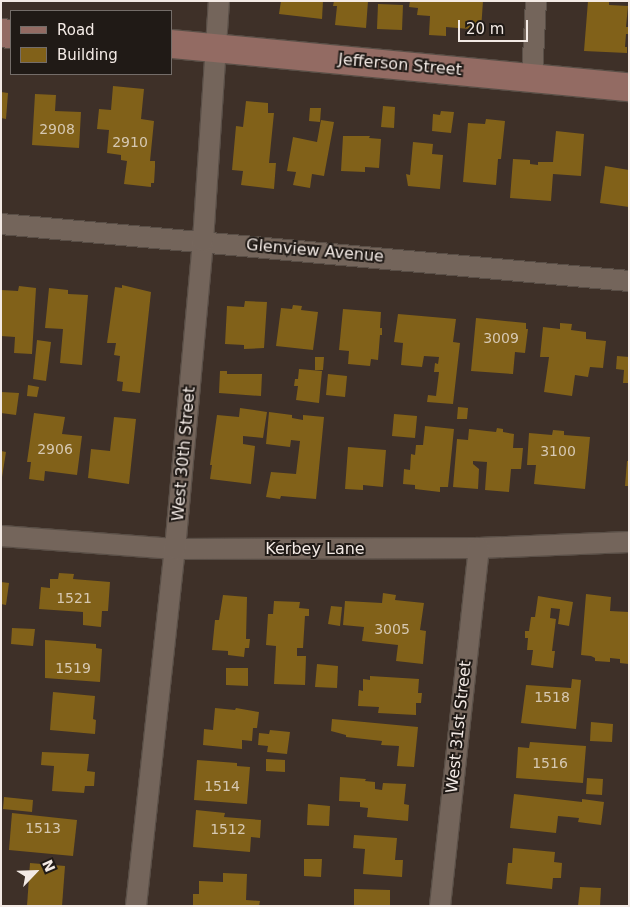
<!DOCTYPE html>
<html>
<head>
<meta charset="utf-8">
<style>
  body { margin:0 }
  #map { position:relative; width:630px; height:907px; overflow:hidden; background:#3e3028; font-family:"DejaVu Sans",sans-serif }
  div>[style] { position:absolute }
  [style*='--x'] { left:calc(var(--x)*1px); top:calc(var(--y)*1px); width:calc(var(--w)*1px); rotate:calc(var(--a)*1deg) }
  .building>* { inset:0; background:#816119 }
  .roads { filter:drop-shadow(1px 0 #5a4f47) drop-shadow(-1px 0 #5a4f47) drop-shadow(0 1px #5a4f47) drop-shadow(0 -1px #5a4f47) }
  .street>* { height:20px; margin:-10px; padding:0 10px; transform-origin:10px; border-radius:10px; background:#74655b }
  .secondary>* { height:28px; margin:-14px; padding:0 14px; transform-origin:14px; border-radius:14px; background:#936b63 }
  span { translate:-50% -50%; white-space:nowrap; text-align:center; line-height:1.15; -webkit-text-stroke:4px #201a16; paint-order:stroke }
  .number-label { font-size:14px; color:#d6c8b2 }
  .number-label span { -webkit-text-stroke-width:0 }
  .street-label { font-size:16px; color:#f3eae5 }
  .frame { position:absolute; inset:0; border:2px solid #f3eae5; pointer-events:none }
  .legend { position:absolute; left:10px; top:10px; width:162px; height:65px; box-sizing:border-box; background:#201a16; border:1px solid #746d69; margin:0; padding:6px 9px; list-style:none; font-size:15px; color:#f3eae5 }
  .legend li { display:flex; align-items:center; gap:10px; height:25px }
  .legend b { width:25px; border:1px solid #746d69 }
  .north { position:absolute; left:10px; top:847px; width:50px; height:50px; -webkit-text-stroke:4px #201a16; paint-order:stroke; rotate:66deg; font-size:14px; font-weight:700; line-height:20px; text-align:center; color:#f3eae5 }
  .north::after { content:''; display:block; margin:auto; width:18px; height:22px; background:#f3eae5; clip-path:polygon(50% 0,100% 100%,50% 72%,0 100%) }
  .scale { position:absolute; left:458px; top:20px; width:70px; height:22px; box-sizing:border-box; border:2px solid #f3eae5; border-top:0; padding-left:6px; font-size:15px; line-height:18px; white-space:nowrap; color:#f3eae5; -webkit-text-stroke:4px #201a16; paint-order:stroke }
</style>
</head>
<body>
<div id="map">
  <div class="building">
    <i style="clip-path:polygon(281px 1px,323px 1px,322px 19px,279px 14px)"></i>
    <i style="clip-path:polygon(334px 1px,368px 1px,366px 28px,335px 25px,337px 6px,333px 6px)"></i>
    <i style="clip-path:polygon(410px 1px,483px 1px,481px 30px,446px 27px,446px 36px,429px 35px,430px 16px,417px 15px,418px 8px,409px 7px)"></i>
    <i style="clip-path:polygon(588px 1px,609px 1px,609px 5px,628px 6px,626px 27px,629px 27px,628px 34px,626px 34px,625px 47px,627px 47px,627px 53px,584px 51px)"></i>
    <i style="clip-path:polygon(378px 4px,403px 5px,402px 30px,377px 29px)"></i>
    <i style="clip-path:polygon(113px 86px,144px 89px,141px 119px,154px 121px,150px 161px,155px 161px,155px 167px,154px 183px,151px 183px,151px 187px,124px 184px,127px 161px,121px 160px,121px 155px,107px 153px,109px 130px,97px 129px,99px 109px,111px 110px)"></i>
    <i style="clip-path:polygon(1px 92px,8px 93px,6px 119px,1px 118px)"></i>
    <i style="clip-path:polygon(35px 94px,56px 95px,55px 111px,81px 112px,79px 148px,32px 145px)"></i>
    <i style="clip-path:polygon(246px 101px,268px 103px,268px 113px,274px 113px,269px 163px,276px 163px,274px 189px,241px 185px,243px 171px,232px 170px,236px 126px,243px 127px)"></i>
    <i style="clip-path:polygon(383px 106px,395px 107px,394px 128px,381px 127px)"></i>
    <i style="clip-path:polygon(310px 108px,321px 108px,320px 122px,309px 121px)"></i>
    <i style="clip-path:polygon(441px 111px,454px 112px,451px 133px,432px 131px,433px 114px,440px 115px)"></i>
    <i style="clip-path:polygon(486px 119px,505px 121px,501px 159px,498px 159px,496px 185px,463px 182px,468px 123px,485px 124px)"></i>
    <i style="clip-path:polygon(321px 120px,334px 122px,324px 176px,312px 174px,310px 188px,293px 185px,296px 172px,287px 171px,293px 137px,317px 142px)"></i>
    <i style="clip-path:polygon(556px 131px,584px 134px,581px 176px,553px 174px,551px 201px,510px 198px,513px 159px,530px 160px,530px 164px,538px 165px,538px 162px,553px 162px)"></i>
    <i style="clip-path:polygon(343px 136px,370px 136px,369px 138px,381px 139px,379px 168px,365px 167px,365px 172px,341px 171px)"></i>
    <i style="clip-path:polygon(413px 142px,433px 144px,432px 154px,443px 155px,440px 189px,408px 186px,406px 174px,410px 175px)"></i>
    <i style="clip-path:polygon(605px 166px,629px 170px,629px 207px,600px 203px)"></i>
    <i style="clip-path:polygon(122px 285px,151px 292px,140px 393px,122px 391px,123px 382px,117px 381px,120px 356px,114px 355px,116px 343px,107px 343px,115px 287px,122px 288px)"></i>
    <i style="clip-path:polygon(19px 286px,36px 288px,32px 354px,14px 353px,15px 337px,1px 336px,1px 290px,18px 291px)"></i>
    <i style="clip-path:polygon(49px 288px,68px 290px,68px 294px,88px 295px,82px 365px,60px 363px,63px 329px,45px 328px)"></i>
    <i style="clip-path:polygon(245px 301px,267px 302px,264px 348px,244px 349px,244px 345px,225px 344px,227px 306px,244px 307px)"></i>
    <i style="clip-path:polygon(293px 305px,302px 306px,301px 310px,318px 312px,313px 350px,276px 346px,281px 308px,292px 309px)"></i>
    <i style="clip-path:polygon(343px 309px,381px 312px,380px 328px,382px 328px,382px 335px,380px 335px,378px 360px,371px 359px,370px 366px,348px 364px,349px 351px,339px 350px)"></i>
    <i style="clip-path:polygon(398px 314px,456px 319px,453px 342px,460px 343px,453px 404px,427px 402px,428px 395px,436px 396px,439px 372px,434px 372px,435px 363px,438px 364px,439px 357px,424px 356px,422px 367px,401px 365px,403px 343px,394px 342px)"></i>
    <i style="clip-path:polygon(476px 318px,526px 323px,526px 329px,528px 329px,525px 353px,515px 352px,513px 374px,471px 371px)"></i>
    <i style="clip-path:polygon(560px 323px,572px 324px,571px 330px,586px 332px,586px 339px,606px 341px,603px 368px,590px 367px,588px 377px,575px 375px,572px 396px,544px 392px,549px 357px,540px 357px,543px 327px,560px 329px)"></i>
    <i style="clip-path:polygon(37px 340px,51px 342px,46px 381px,33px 379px)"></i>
    <i style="clip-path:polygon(617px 356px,629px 357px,629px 383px,623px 383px,624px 370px,616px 369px)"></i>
    <i style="clip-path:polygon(315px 357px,324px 357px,323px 370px,315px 370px)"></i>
    <i style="clip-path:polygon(299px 369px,322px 371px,319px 403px,296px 400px,298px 386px,294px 386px,295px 379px,298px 379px)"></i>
    <i style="clip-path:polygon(220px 371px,227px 371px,227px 374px,262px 374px,261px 396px,219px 393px)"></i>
    <i style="clip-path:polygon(328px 374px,347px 376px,345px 397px,326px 395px)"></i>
    <i style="clip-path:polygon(28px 385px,39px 387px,37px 397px,27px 396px)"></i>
    <i style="clip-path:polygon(1px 392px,19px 393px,16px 415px,1px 413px)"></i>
    <i style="clip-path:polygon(458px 407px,468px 408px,467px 419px,457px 419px)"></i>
    <i style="clip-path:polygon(240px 408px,267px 412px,263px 438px,243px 436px,243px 444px,255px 446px,251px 484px,210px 479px,212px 465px,210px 465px,217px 415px,239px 417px)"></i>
    <i style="clip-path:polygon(269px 412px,292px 415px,292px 418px,303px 420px,303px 415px,324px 417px,316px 499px,281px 496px,280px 499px,266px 497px,271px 472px,296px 474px,300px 441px,291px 440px,290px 447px,266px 444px)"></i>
    <i style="clip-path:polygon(34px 413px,65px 417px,62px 434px,82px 436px,77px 475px,45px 471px,44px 481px,29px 479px,31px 462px,27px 462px)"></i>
    <i style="clip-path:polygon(394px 414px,417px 416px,415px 438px,392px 436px)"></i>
    <i style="clip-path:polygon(114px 417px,136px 419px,129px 484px,88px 478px,91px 449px,110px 451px)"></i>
    <i style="clip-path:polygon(425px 426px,454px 429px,448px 487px,440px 487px,440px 492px,415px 489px,415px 485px,403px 484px,404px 469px,410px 470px,411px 454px,415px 455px,416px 445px,423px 445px)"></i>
    <i style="clip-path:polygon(497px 428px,503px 429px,503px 432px,514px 434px,513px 448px,523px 448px,521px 469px,511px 469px,509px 492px,485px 490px,487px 462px,473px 461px,473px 464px,479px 469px,478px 489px,453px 487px,457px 439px,468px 440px,469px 429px,496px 432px)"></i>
    <i style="clip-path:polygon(553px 430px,564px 431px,564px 435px,590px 437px,585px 489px,534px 484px,536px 465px,527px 465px,529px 433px,552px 435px)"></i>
    <i style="clip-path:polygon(348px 447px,386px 450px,383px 487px,363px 485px,363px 490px,345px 489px)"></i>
    <i style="clip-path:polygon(1px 451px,6px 452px,2px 477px,1px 477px)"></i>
    <i style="clip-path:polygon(627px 461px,629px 461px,629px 486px,625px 486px)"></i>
    <i style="clip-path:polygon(59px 573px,74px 574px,73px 579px,110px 582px,108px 611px,102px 611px,101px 627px,83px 625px,83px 612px,39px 609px,41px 587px,50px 588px,50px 579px,58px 579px)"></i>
    <i style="clip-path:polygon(1px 582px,9px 583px,6px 605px,1px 604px)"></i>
    <i style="clip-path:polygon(383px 593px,396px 595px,395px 600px,424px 603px,420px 630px,426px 631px,423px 664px,396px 661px,398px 645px,362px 641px,364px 627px,343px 625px,345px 601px,382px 603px)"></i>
    <i style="clip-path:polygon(586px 594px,611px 597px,610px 611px,629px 612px,629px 664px,620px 663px,620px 659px,610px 658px,610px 662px,595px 661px,595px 658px,591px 656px,581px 655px)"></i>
    <i style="clip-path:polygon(223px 595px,247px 597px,246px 639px,250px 639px,249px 648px,245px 648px,244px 657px,228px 655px,228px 651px,212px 650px,215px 620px,219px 620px)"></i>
    <i style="clip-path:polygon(538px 596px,573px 602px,569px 626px,558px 624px,560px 609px,551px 608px,550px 618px,556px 619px,552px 651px,555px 651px,553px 668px,531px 665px,533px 650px,527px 650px,528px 638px,525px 638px,525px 631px,529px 631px,531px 617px,535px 617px)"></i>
    <i style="clip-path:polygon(274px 601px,300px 602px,299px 608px,309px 609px,309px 616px,305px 616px,303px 648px,297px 648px,297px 656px,306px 656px,305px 685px,274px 684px,276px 646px,266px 645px,268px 614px,273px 614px)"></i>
    <i style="clip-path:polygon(331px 606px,342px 607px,340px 626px,328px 624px)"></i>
    <i style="clip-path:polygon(12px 628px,35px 629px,33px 646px,11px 644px)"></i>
    <i style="clip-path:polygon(45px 640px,96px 644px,96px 648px,102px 649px,100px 682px,45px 678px)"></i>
    <i style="clip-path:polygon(317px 664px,338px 666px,337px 688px,315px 687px)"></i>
    <i style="clip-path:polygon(226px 668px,248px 668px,248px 686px,226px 685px)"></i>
    <i style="clip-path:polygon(370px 676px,419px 679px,418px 693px,422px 693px,421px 703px,416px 703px,416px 715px,378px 713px,379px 707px,358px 706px,359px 690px,363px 691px,363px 679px,370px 680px)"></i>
    <i style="clip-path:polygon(572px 679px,581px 680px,576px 729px,521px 723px,526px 685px,571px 688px)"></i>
    <i style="clip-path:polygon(53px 692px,95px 696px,93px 719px,96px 720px,95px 734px,50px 730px)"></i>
    <i style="clip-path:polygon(215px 708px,235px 710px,236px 708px,259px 712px,257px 728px,253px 728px,252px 741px,242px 740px,242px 749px,203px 745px,204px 729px,213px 730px)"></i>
    <i style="clip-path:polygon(332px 719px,418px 727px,414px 767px,397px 766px,399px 746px,381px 745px,382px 741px,346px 737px,346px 735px,331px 731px)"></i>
    <i style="clip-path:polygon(591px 722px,613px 724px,612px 742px,590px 741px)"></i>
    <i style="clip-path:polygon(270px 730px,290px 732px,287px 754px,267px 752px,268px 746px,258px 745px,259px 733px,269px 734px)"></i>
    <i style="clip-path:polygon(530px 742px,586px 746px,583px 783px,516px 778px,518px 747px,529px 748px)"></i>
    <i style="clip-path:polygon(42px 752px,89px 754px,87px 771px,95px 772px,94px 786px,85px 786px,84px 793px,52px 791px,54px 766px,41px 765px)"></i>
    <i style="clip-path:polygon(266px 759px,285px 760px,285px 772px,266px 771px)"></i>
    <i style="clip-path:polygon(197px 760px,237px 763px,237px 766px,250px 767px,247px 804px,194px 800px)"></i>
    <i style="clip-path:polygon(340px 777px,366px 779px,365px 781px,375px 782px,375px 789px,382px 790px,383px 783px,406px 784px,404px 804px,409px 805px,408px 821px,367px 817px,368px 808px,360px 807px,360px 802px,339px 801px)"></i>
    <i style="clip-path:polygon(587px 778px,603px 779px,602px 795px,586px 794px)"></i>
    <i style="clip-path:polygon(514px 794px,582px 802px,582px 799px,604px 802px,601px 825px,578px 822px,579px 818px,558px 816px,556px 833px,510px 828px)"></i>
    <i style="clip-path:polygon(4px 797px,33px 800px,32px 812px,3px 809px)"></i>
    <i style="clip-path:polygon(308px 804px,330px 806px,329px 826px,307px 825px)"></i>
    <i style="clip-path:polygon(196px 810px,225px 813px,224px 817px,261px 820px,260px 838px,251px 837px,250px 852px,193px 847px)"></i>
    <i style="clip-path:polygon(12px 813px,77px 820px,73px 856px,9px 850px)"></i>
    <i style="clip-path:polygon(354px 835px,397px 838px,395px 860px,403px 860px,402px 877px,363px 874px,365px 849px,353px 848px)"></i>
    <i style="clip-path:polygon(513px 848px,555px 852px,554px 862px,562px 863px,561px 878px,553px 878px,552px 889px,506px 884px,508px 863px,512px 863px)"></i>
    <i style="clip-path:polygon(304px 859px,322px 859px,321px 877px,304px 876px)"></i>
    <i style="clip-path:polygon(30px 863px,65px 866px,62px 906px,27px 906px)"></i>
    <i style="clip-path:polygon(223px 873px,247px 874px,246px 900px,260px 901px,259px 906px,193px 906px,193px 894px,199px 894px,199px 881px,223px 882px)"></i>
    <i style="clip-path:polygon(580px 887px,601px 888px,600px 906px,578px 906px)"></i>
    <i style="clip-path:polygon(354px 889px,390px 890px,390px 906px,354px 906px)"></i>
  </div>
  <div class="roads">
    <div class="street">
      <i style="--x:532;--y:77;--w:76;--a:-87"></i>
      <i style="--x:1;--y:224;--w:631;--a:5.19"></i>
      <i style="--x:1;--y:536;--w:174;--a:4.3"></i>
      <i style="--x:175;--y:549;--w:304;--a:-0.2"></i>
      <i style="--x:479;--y:548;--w:150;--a:-2.3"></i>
      <i style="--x:136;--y:906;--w:359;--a:-83.8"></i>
      <i style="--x:175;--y:549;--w:309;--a:-84.8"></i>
      <i style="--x:203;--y:241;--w:241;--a:-86.2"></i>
      <i style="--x:440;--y:906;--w:360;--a:-83.8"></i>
    </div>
    <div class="secondary">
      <i style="--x:1;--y:33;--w:10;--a:6"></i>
      <i style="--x:171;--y:44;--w:460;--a:5.4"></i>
    </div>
  </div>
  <div class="number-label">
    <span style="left:57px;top:129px">2908</span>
    <span style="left:130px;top:142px">2910</span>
    <span style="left:501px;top:338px">3009</span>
    <span style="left:55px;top:449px">2906</span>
    <span style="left:558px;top:451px">3100</span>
    <span style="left:74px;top:598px">1521</span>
    <span style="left:392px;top:629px">3005</span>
    <span style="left:73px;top:668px">1519</span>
    <span style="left:552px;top:697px">1518</span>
    <span style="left:550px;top:763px">1516</span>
    <span style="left:222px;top:786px">1514</span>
    <span style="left:43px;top:828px">1513</span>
    <span style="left:228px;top:829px">1512</span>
  </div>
  <div class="street-label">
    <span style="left:400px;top:65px;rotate:5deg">Jefferson Street</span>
    <span style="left:315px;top:251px;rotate:5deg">Glenview Avenue</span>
    <span style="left:184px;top:454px;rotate:-85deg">West 30th Street</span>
    <span style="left:315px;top:549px">Kerbey Lane</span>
    <span style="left:459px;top:727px;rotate:-84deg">West 31st Street</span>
  </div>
  <div class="frame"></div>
  <ul class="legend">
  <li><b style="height:6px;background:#936b63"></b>Road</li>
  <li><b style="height:14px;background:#816119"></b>Building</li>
  </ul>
  <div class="north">N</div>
  <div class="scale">20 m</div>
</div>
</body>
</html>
